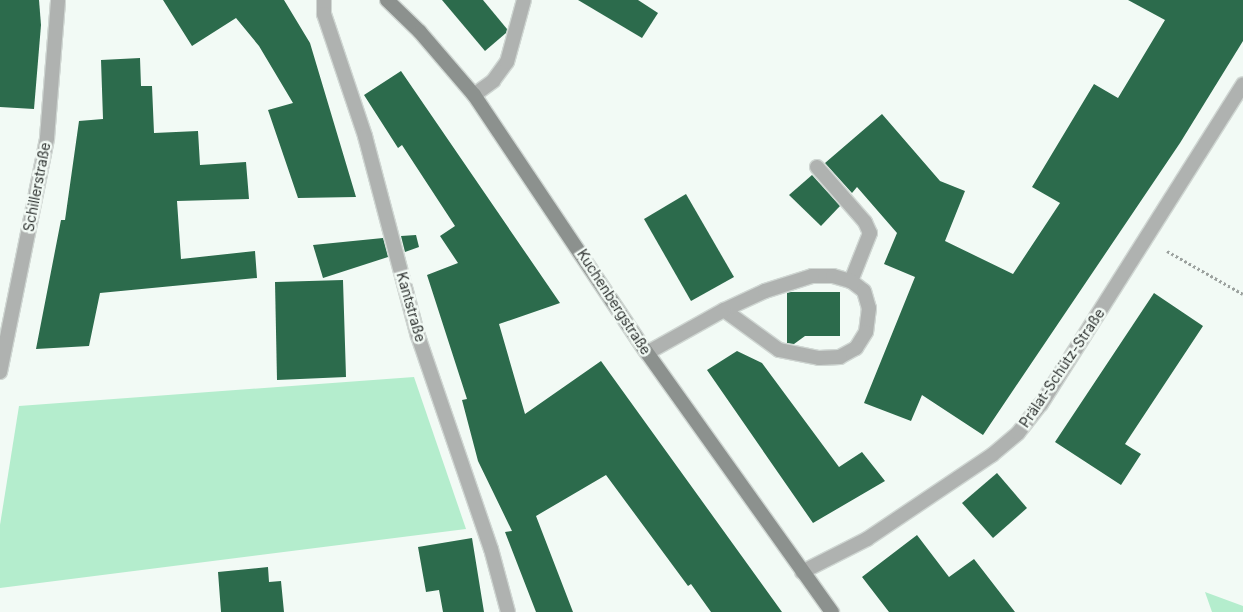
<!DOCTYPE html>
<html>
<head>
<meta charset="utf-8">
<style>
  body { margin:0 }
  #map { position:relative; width:1243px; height:612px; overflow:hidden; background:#f2faf5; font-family:Inter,sans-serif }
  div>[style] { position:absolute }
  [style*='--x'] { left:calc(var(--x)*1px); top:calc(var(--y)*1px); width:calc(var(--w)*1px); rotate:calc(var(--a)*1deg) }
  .green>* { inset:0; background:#b4edcd }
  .building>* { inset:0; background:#2c6b4c }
  .path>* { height:3px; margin-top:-1.5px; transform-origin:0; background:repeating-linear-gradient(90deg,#9ba19e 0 2.5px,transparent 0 5px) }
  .roads { filter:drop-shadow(1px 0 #cfd6d2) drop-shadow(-1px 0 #cfd6d2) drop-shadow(0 1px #cfd6d2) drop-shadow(0 -1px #cfd6d2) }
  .service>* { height:14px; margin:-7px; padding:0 7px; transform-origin:7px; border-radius:7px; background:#afb2b0 }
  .minor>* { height:14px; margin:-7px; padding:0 7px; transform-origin:7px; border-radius:7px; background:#afb2b0 }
  .secondary>* { height:14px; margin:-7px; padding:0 7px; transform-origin:7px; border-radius:7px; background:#8c918e }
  span { translate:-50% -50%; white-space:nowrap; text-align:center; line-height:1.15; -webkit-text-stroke:5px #f2faf5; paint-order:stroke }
  .street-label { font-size:14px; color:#303432 }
</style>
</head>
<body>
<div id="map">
  <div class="green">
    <i style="clip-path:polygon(414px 377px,466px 529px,0 588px,0 525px,19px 406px)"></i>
    <i style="clip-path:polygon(1205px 592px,1243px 606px,1243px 612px,1212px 612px)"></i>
  </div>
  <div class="building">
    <i style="clip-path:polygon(0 0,39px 0,41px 25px,34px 109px,0 107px)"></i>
    <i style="clip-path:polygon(163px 0,284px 0,310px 43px,356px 197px,298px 198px,268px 110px,293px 103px,259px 46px,236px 18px,192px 46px)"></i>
    <i style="clip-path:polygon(442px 0,483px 0,507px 29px,506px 33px,485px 51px)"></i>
    <i style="clip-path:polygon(578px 0,638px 0,658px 13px,642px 38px)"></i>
    <i style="clip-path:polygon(1128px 0,1243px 0,1243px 41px,1180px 143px,983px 435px,922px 395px,911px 421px,864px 403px,915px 277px,884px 264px,897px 233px,857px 187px,852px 193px,825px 163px,882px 114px,940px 181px,965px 191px,945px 241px,1013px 274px,1060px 203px,1032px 187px,1094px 84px,1118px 98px,1165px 20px)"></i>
    <i style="clip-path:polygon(140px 58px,141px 86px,152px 86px,154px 133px,198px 131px,200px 165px,246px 162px,249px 199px,177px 201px,181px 259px,255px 251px,257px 278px,100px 293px,89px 346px,36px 349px,61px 220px,65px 220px,79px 121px,103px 119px,101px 60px)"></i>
    <i style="clip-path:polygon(401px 71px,560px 303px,499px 324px,525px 414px,601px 361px,782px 612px,711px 612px,691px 584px,688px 586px,606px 475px,536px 516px,573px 612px,536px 612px,505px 532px,512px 531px,478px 461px,462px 400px,467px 399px,427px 275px,458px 263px,440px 236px,455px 226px,402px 145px,398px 148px,364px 95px)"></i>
    <i style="clip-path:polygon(812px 175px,840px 206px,821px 226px,789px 195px)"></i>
    <i style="clip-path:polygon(686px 194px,734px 277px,691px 301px,644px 219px)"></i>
    <i style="clip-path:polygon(416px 235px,419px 247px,405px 252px,401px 236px)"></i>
    <i style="clip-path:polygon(383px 238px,388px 257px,323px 278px,313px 245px)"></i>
    <i style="clip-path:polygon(343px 280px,346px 377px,277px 380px,275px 282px)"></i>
    <i style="clip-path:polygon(791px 292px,840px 292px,840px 336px,805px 336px,794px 344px,787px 343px,787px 293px)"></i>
    <i style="clip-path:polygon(1154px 293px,1203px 326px,1125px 444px,1141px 454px,1121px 485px,1055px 442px)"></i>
    <i style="clip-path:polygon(737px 351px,762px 363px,839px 467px,862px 452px,885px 481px,813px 523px,707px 370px)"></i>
    <i style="clip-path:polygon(997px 473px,1027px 508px,993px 538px,962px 503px)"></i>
    <i style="clip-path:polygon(917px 535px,949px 577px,974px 559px,1015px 612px,889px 612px,862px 577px)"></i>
    <i style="clip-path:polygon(472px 538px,484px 612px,443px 612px,439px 590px,426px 592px,418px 547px)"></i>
    <i style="clip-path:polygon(268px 567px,269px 582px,281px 581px,284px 612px,221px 612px,218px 572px)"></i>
  </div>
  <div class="path">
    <i style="--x:1167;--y:251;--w:87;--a:29.5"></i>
  </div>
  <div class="roads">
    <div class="service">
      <i style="--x:474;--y:95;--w:24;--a:-36"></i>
      <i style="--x:493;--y:81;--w:24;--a:-54"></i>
      <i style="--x:507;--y:62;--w:64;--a:-74.7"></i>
      <i style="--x:817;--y:167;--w:73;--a:48.9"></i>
      <i style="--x:865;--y:222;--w:12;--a:66"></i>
      <i style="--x:870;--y:233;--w:52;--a:111.6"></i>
      <i style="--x:812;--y:276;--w:21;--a:0"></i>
      <i style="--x:833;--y:276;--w:19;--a:16"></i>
      <i style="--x:851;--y:281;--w:16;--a:38"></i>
      <i style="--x:864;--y:291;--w:18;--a:74"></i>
      <i style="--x:869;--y:308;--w:24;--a:97"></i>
      <i style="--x:866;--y:332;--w:19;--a:122"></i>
      <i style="--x:856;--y:348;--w:18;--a:151"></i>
      <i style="--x:840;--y:357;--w:21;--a:177"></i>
      <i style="--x:819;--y:358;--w:41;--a:-168.7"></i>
      <i style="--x:779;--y:350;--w:68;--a:-144"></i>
      <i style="--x:724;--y:310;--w:45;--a:-24.9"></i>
      <i style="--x:765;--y:291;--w:49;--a:-17.7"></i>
      <i style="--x:647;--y:353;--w:88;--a:-29.2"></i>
    </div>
    <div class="minor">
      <i style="--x:324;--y:0;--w:14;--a:90"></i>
      <i style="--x:324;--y:14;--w:129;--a:71.4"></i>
      <i style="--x:365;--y:136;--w:207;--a:75.2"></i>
      <i style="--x:418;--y:336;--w:225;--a:71.1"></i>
      <i style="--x:491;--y:549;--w:65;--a:74.9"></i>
      <i style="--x:0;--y:372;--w:239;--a:-78.6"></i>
      <i style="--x:47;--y:138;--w:138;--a:-85.4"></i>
      <i style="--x:802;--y:572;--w:73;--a:-26.9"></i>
      <i style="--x:867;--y:539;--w:151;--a:-33.9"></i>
      <i style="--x:992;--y:455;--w:34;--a:-40"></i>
      <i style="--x:1018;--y:433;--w:37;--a:-52"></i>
      <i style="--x:1041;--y:404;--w:378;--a:-57.7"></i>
    </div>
    <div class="secondary">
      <i style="--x:387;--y:0;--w:46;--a:44.1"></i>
      <i style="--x:420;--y:32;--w:83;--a:49.4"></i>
      <i style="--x:474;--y:95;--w:307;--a:56.2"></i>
      <i style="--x:645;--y:350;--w:322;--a:54.5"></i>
    </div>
  </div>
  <div class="street-label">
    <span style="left:37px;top:187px;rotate:-79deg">Schillerstraße</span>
    <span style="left:614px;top:302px;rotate:57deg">Kuchenbergstraße</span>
    <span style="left:411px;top:307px;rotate:74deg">Kantstraße</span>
    <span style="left:1062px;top:368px;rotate:-56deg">Prälat-Schütz-Straße</span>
  </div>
</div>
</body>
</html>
